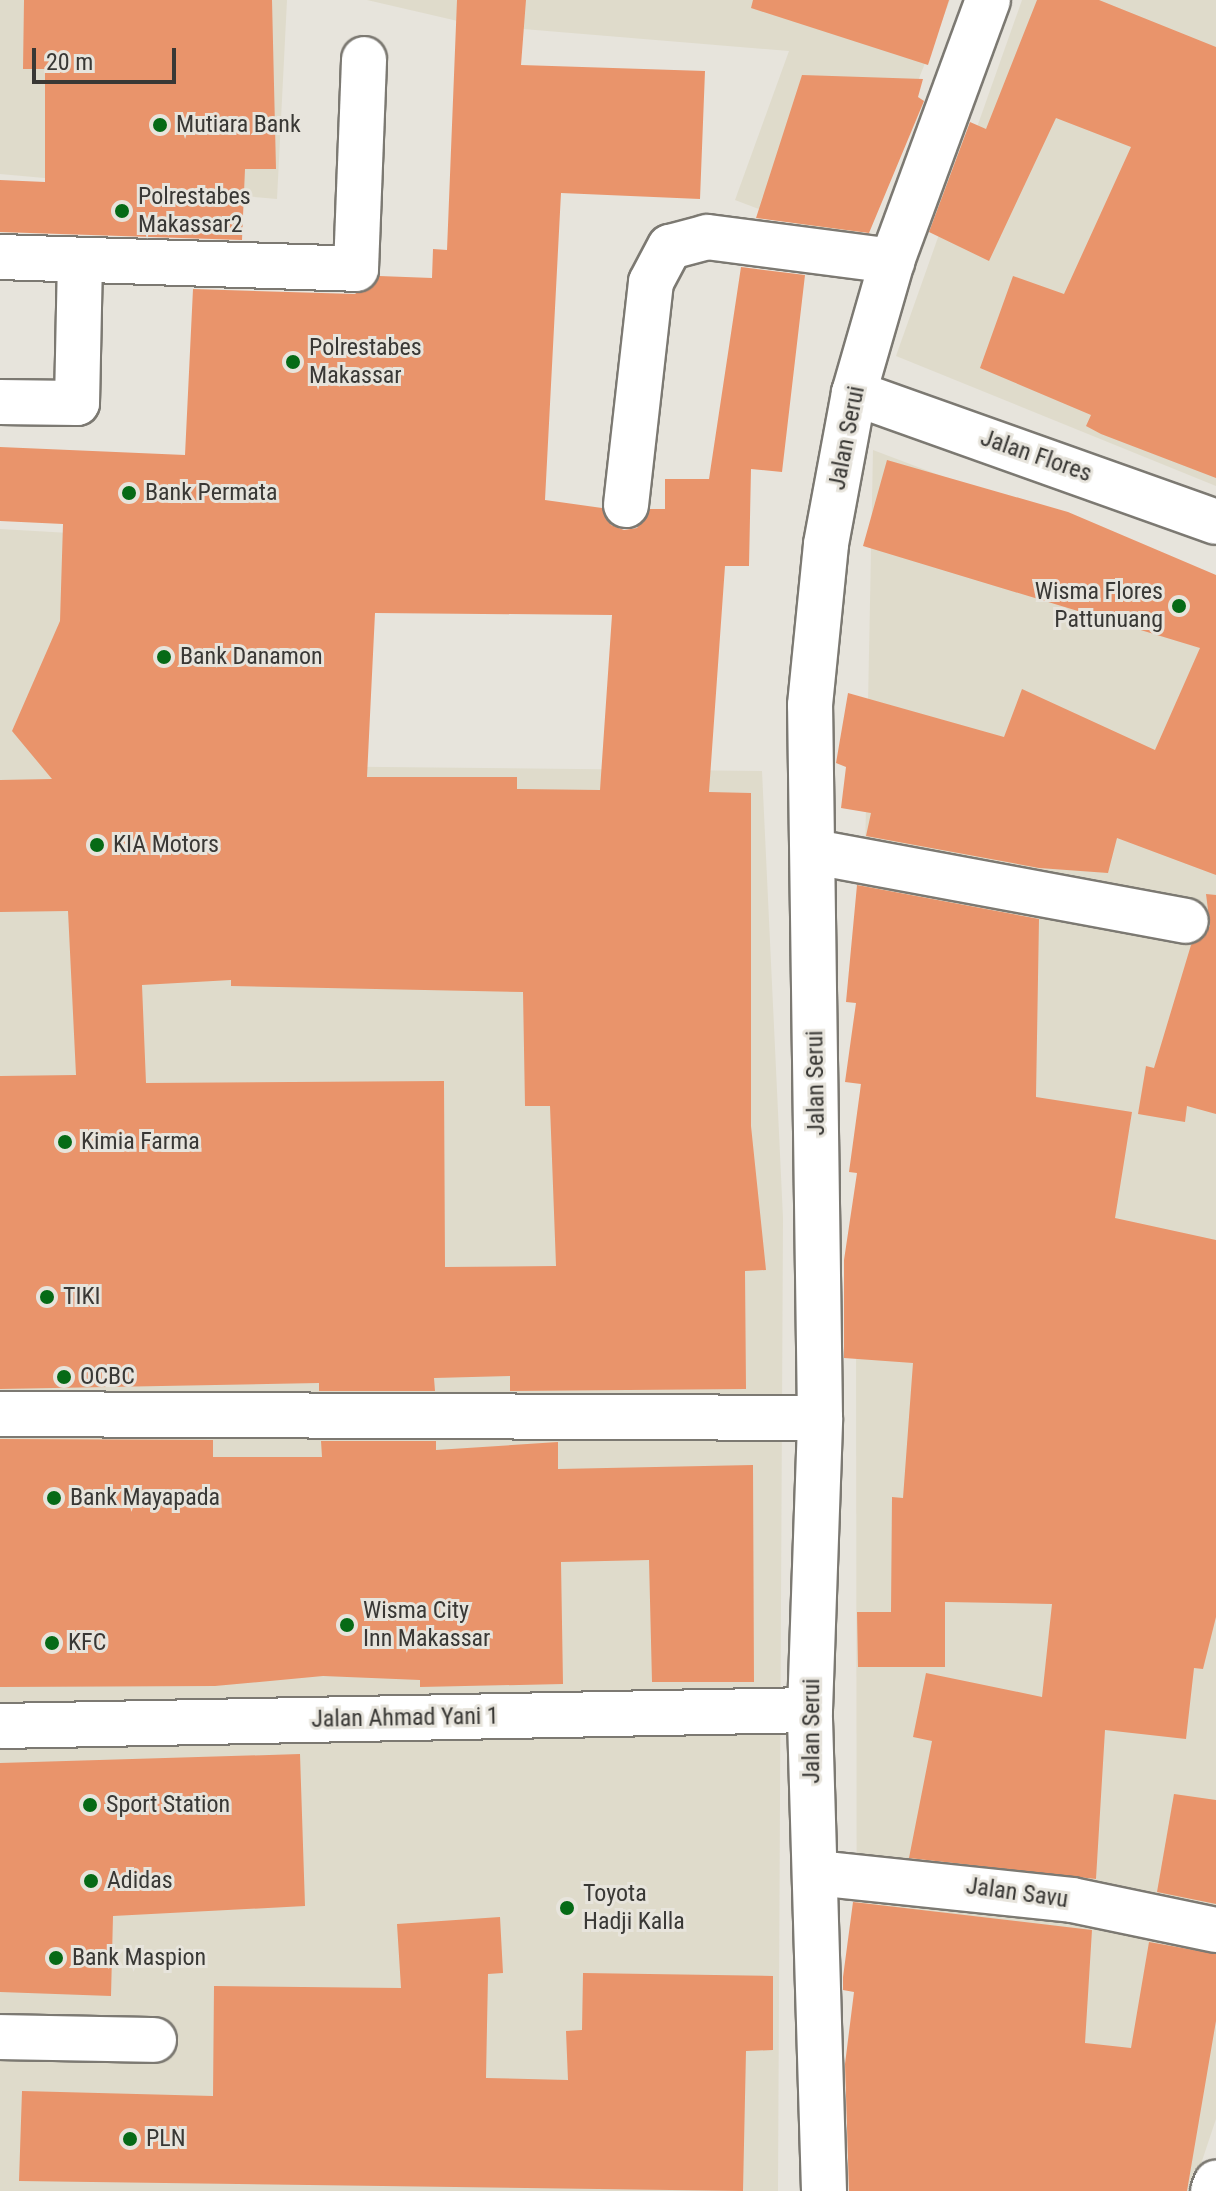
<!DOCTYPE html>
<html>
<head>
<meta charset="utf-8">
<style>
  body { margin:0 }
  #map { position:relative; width:1216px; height:2191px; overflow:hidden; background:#e7e4dc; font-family:"Roboto Condensed",sans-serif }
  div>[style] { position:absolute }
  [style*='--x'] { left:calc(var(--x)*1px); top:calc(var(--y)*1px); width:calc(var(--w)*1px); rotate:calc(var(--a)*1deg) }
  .built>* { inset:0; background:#dfdbcb }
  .building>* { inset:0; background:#e9946b }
  .roads { filter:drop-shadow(2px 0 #7c7972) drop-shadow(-2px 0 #7c7972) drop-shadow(0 2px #7c7972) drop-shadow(0 -2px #7c7972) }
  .minor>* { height:44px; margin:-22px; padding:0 22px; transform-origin:22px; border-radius:22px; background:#fff }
  .dots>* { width:22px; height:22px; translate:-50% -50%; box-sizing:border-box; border:4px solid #e7e4dc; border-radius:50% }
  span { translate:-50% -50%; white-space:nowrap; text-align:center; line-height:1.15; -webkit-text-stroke:6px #e7e4dc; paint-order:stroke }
  .poi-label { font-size:24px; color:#393835 }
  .left { translate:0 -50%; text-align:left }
  .right { translate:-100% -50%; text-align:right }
  .street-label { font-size:24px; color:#393835 }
  .scale { position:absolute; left:32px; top:48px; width:144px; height:36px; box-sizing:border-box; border:4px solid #393835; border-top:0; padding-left:10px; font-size:24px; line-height:28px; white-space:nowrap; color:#393835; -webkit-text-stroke:6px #e7e4dc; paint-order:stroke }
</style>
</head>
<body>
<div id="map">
  <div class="built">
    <i style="clip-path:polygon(0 0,287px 0,277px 199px,0 174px)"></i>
    <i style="clip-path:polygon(367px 0,950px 0,853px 245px,735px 200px,789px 51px,475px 25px)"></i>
    <i style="clip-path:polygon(1022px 0,1216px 0,1216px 486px,896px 356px)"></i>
    <i style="clip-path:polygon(873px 450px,1216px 580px,1216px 2119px,1192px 2191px,857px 2191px,856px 1314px)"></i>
    <i style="clip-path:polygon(0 529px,295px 546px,284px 766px,762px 771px,783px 1218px,778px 2191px,0 2191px)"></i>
  </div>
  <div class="building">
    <i style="clip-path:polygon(24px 0,272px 0,276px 169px,245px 169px,242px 240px,0 232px,0 180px,45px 182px,45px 69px,23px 69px)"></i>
    <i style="clip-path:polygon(evenodd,457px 0,526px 0,521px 65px,705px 71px,700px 199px,561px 193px,545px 500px,602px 508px,611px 525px,624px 530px,637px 528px,650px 509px,665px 509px,665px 479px,709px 479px,741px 267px,805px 275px,782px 472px,751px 469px,749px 566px,725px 566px,709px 792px,751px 793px,751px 1126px,766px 1270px,745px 1271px,746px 1389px,510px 1391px,510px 1376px,434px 1378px,435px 1391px,319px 1391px,319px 1383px,0 1389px,0 1076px,76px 1075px,68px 911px,0 912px,0 780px,52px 779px,12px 731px,60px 621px,63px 524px,0 521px,0 447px,185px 455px,193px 289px,355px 294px,379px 276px,432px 278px,433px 249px,447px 250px,457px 0,375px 613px,612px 615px,600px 790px,517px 789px,517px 777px,367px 777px,375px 613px,457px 0,231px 980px,231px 986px,523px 992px,525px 1106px,550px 1106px,556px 1266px,445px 1267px,444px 1081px,146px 1083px,142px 985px,231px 980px)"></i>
    <i style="clip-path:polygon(753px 0,949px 0,928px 65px,751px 8px)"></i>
    <i style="clip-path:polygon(1037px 0,1099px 0,1216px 47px,1216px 478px,1101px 434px,1086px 426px,1091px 415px,980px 368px,1013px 276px,1064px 294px,1131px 147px,1056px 118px,989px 261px,929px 232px,970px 122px,986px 129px)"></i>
    <i style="clip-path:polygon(802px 75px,923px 79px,918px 97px,924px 101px,869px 233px,756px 218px)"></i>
    <i style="clip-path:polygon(887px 460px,1068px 512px,1216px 575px,1216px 875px,1117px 838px,1108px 873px,1039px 868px,866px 836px,871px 813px,841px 808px,846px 767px,836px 763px,848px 693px,1004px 737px,1022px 689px,1155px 750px,1200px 648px,863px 546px)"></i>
    <i style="clip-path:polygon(857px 885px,1039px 919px,1036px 1097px,1132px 1112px,1115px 1218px,1216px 1240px,1216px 1617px,1203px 1669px,1194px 1668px,1186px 1739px,1105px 1730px,1096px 1879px,909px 1858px,932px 1741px,913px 1737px,926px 1673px,1042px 1697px,1052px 1604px,945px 1602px,945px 1667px,858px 1667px,857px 1612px,891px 1612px,892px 1497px,903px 1498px,913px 1363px,844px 1358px,844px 1260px,857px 1173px,849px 1172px,861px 1084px,845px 1082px,856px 1003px,846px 1002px)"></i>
    <i style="clip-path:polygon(1206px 894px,1216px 895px,1216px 1114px,1187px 1106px,1185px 1122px,1138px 1114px,1146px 1066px,1154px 1068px,1191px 945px,1210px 926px)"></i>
    <i style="clip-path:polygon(0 1439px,213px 1440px,213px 1457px,322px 1457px,321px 1441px,436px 1441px,436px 1450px,558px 1442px,558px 1469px,753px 1465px,754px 1682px,652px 1682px,649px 1560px,561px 1562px,563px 1684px,420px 1687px,420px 1680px,323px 1676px,215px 1686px,0 1687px)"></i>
    <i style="clip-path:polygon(300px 1754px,305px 1906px,113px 1916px,111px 1996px,0 1992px,0 1763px)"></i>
    <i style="clip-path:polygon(1174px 1794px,1216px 1800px,1216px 1904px,1157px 1892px)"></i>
    <i style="clip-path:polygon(853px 1902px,1092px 1930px,1085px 2043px,1131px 2048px,1149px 1942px,1216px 1954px,1216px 2021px,1187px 2191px,849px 2191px,845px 2064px,854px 1992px,843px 1990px,843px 1977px)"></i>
    <i style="clip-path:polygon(500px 1917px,503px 1973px,488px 1974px,486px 2078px,568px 2080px,566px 2031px,582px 2030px,583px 1973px,773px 1976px,773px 2050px,746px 2051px,743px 2191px,19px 2181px,22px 2091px,213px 2096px,214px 1986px,401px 1988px,397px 1924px)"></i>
  </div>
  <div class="roads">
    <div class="minor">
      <i style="--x:0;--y:257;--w:356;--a:1.9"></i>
      <i style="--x:356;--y:269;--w:210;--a:-87.8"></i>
      <i style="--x:854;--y:393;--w:384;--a:19.6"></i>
      <i style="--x:0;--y:402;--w:77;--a:0.7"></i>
      <i style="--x:77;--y:403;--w:143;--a:-88.8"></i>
      <i style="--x:626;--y:505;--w:224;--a:-83.6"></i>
      <i style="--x:651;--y:282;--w:40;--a:-62"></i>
      <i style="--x:670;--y:247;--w:38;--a:-15"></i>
      <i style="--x:707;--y:237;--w:187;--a:7.4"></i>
      <i style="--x:814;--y:852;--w:378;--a:10.5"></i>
      <i style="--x:0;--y:1414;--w:820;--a:0.28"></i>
      <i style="--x:0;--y:1726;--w:810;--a:-1.13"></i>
      <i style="--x:816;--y:1873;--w:257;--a:6"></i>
      <i style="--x:1072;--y:1900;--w:147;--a:11.8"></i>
      <i style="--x:0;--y:2037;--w:154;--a:1.1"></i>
      <i style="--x:824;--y:2191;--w:481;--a:-91.7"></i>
      <i style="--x:810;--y:1710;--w:292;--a:-88"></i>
      <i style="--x:820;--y:1418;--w:713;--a:-90.8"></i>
      <i style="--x:810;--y:705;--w:162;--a:-84.3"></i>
      <i style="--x:826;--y:544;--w:154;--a:-79.5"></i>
      <i style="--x:854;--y:393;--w:137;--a:-73.9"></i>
      <i style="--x:892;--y:261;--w:278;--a:-69.8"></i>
      <i style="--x:1213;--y:2191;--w:9;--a:-69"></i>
    </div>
  </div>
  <div class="dots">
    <i style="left:160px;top:125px;background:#066a16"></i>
    <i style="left:122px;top:211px;background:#066a16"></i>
    <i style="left:293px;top:362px;background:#066a16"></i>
    <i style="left:129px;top:493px;background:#066a16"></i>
    <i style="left:1179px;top:606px;background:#066a16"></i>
    <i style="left:164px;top:657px;background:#066a16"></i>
    <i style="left:97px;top:845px;background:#066a16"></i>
    <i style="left:65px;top:1142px;background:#066a16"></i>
    <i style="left:47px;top:1297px;background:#066a16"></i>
    <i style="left:64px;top:1377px;background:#066a16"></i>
    <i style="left:54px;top:1498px;background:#066a16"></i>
    <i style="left:347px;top:1625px;background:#066a16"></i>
    <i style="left:52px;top:1643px;background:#066a16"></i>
    <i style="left:90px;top:1805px;background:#066a16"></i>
    <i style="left:91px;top:1881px;background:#066a16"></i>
    <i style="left:567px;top:1908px;background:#066a16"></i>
    <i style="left:56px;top:1958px;background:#066a16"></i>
    <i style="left:130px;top:2139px;background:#066a16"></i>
  </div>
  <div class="poi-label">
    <span class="left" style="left:176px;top:125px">Mutiara Bank</span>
    <span class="left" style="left:138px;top:211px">Polrestabes<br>Makassar2</span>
    <span class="left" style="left:309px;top:362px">Polrestabes<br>Makassar</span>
    <span class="left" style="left:145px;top:493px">Bank Permata</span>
    <span class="right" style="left:1163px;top:606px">Wisma Flores<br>Pattunuang</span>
    <span class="left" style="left:180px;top:657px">Bank Danamon</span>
    <span class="left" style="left:113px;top:845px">KIA Motors</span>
    <span class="left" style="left:81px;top:1142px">Kimia Farma</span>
    <span class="left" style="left:63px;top:1297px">TIKI</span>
    <span class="left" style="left:80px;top:1377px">OCBC</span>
    <span class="left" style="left:70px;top:1498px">Bank Mayapada</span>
    <span class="left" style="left:363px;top:1625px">Wisma City<br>Inn Makassar</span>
    <span class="left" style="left:68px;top:1643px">KFC</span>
    <span class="left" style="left:106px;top:1805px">Sport Station</span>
    <span class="left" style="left:107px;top:1881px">Adidas</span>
    <span class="left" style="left:583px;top:1908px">Toyota<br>Hadji Kalla</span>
    <span class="left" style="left:72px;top:1958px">Bank Maspion</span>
    <span class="left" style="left:146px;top:2139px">PLN</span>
  </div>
  <div class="street-label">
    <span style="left:847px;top:438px;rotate:-79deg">Jalan Serui</span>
    <span style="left:1036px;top:456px;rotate:19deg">Jalan Flores</span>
    <span style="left:816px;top:1083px;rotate:-91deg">Jalan Serui</span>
    <span style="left:405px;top:1718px;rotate:-1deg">Jalan Ahmad Yani 1</span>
    <span style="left:812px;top:1731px;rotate:-90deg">Jalan Serui</span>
    <span style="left:1017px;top:1893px;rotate:8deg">Jalan Savu</span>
  </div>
  <div class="scale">20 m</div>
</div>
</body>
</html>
